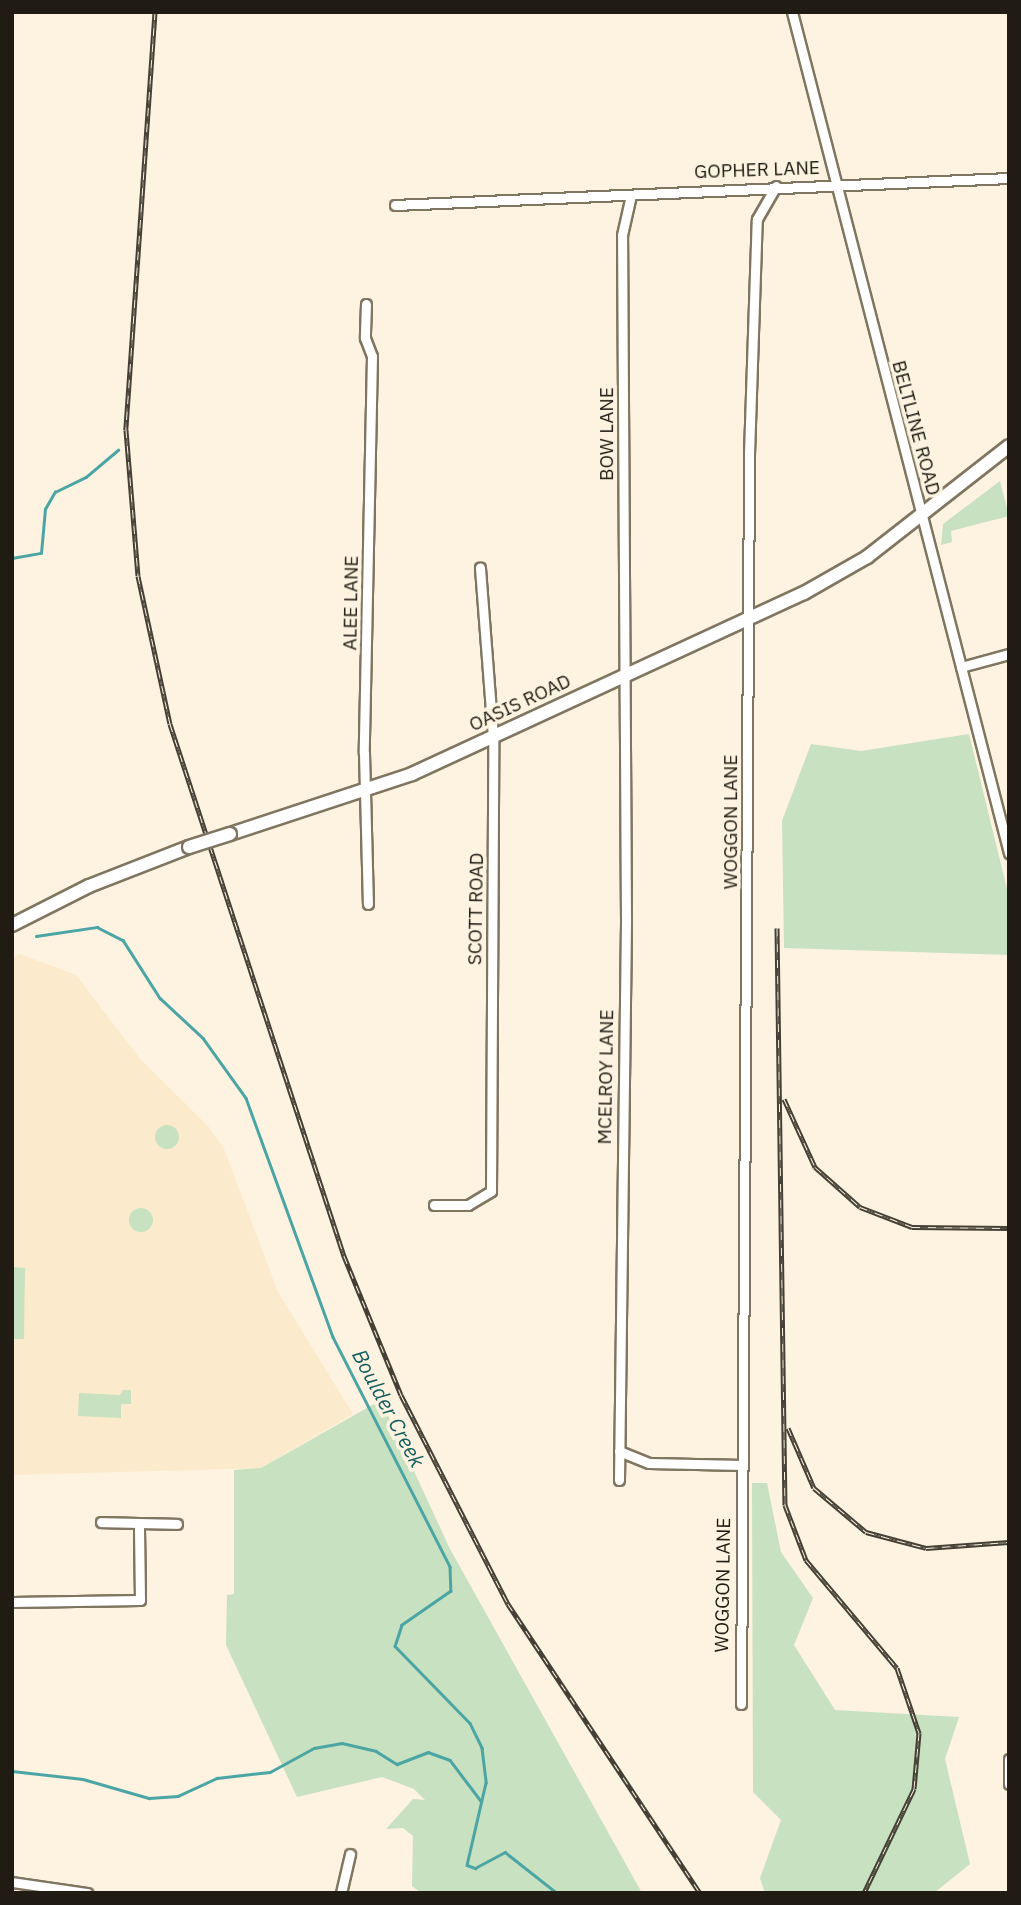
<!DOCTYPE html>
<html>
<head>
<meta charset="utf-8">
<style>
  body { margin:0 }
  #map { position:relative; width:1021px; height:1905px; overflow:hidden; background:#fdf3e0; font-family:"IBM Plex Sans",sans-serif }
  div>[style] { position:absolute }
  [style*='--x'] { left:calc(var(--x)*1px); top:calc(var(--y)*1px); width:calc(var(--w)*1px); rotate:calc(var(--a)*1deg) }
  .built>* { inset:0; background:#fbebcc }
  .green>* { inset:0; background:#c8e1c0 }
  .round { border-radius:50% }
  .stream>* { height:2.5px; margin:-1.25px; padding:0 1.25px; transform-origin:1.25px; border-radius:1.25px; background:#4ca5a5 }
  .roads { filter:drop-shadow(2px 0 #807560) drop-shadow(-2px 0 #807560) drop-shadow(0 2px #807560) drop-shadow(0 -2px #807560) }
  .minor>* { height:9px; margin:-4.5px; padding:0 4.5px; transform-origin:4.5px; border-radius:4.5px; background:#fff }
  .secondary>* { height:12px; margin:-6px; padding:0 6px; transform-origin:6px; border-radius:6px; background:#fff }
  .rail>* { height:5px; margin-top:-2.5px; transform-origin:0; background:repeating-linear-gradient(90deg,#fdf3e0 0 8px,#454036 0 16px); box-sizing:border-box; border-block:2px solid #454036 }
  .bridges { filter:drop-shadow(2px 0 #807560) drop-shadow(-2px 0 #807560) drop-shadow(0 2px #807560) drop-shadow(0 -2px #807560) }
  .secondary-bridge>* { height:12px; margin:-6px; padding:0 6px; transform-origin:6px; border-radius:6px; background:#fff }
  span { translate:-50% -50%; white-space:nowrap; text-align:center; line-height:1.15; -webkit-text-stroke:7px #fdf3e0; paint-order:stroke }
  .street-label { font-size:19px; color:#201c14 }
  .water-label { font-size:21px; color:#125d5e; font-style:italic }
  .frame { position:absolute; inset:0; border:14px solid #201c14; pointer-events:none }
</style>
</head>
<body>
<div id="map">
  <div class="built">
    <i style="clip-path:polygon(20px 954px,76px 975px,141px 1060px,209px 1127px,224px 1149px,278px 1292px,353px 1414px,261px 1468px,12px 1475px,12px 959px)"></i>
  </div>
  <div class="green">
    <i style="clip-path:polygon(1000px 481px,1009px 516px,951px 531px,952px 542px,941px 545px,943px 524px)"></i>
    <i style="clip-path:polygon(969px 734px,1009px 897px,1009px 955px,784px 948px,782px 821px,811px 744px,861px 751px)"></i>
    <i class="round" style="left:155px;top:1125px;width:24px;height:24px"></i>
    <i class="round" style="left:129px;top:1208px;width:24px;height:24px"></i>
    <i style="clip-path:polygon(12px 1267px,25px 1268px,24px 1339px,12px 1339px)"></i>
    <i style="clip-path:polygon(123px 1390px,131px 1390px,131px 1404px,121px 1404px,121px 1418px,78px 1416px,79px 1393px,120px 1395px)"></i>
    <i style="clip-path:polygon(381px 1400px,450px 1549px,642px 1893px,421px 1893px,412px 1886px,413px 1836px,403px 1828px,386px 1829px,413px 1799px,425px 1800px,414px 1789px,382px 1777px,297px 1797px,226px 1645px,227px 1595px,234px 1594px,234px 1470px,261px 1468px)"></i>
    <i style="clip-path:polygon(752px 1483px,767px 1483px,781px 1552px,813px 1598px,794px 1645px,835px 1710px,959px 1717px,945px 1759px,970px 1864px,934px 1893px,765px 1893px,760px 1878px,781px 1820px,753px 1792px)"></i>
  </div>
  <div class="stream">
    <i style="--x:12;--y:558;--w:29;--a:-10"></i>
    <i style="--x:41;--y:553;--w:44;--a:-84.8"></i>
    <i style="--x:45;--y:509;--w:20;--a:-60"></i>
    <i style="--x:55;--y:492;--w:34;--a:-26"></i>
    <i style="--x:86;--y:477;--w:42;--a:-40.2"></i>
    <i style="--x:36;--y:936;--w:62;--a:-8.4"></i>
    <i style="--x:97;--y:927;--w:29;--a:27"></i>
    <i style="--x:123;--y:940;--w:69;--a:57.5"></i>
    <i style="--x:160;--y:998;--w:59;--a:42.9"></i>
    <i style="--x:203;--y:1038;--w:74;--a:54.4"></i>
    <i style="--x:246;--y:1098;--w:254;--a:70"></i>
    <i style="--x:333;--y:1337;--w:258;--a:63"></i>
    <i style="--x:450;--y:1567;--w:24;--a:88"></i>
    <i style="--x:451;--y:1591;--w:60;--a:145.2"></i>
    <i style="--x:402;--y:1625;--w:22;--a:108"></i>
    <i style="--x:395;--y:1646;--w:107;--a:45.8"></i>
    <i style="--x:470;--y:1723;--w:28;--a:64"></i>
    <i style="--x:482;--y:1748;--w:35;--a:83"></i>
    <i style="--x:486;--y:1783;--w:84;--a:103"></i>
    <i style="--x:467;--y:1865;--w:9;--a:21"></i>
    <i style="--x:475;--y:1868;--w:34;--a:-28"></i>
    <i style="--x:505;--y:1852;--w:66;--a:38.3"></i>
    <i style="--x:12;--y:1771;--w:71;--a:6.4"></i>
    <i style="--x:83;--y:1779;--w:69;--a:16.1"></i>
    <i style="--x:149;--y:1798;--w:29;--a:-4"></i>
    <i style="--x:178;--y:1796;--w:43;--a:-24.8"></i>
    <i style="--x:217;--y:1778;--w:53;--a:-6.5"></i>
    <i style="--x:270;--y:1772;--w:50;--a:-28.6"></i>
    <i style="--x:314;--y:1748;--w:28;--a:-10"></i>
    <i style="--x:342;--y:1743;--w:35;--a:13"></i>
    <i style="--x:376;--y:1751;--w:25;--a:32"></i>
    <i style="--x:397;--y:1764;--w:33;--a:-21"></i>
    <i style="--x:428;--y:1752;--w:23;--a:20"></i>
    <i style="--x:450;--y:1760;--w:51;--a:52.9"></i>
  </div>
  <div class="roads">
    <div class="minor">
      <i style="--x:792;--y:12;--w:869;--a:75.53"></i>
      <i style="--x:395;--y:205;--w:615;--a:-2.52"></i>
      <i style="--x:366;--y:304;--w:34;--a:92"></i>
      <i style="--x:365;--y:338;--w:19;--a:69"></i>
      <i style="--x:372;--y:356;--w:397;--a:91.2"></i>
      <i style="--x:364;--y:753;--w:151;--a:88.5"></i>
      <i style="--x:961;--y:667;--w:50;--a:-15.2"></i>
      <i style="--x:434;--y:1205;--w:34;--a:0"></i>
      <i style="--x:468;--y:1205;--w:27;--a:-31"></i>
      <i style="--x:491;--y:1191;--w:454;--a:-89.7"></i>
      <i style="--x:493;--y:737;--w:170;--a:-94.4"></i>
      <i style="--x:619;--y:1451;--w:32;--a:22"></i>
      <i style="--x:649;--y:1463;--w:94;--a:1.2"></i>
      <i style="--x:619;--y:1480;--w:560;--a:-89.28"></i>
      <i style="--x:626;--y:920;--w:685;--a:-90.33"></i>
      <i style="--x:622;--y:235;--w:41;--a:-77.3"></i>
      <i style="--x:101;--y:1522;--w:76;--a:1.5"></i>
      <i style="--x:12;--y:1602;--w:128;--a:-0.9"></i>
      <i style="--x:140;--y:1600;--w:75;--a:-90.8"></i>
      <i style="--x:741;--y:1704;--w:1250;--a:-89.63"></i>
      <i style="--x:749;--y:454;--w:235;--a:-88.1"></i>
      <i style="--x:757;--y:219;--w:38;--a:-60"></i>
      <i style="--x:1009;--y:1759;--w:25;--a:90"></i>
      <i style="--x:12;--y:1882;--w:76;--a:8.3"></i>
      <i style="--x:341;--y:1893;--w:40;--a:-77"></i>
    </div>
    <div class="secondary">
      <i style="--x:230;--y:834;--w:192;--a:-18.2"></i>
      <i style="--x:412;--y:774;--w:432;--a:-24.8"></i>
      <i style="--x:804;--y:593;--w:73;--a:-29.7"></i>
      <i style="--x:867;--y:557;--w:180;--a:-38"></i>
      <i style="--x:12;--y:925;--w:86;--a:-26.9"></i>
      <i style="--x:89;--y:886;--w:107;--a:-21.3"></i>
    </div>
  </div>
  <div class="rail">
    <i style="--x:155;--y:12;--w:419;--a:94"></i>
    <i style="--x:126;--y:430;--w:146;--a:85.3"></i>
    <i style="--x:138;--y:576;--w:151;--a:77.8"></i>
    <i style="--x:170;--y:724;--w:560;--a:71.89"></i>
    <i style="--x:344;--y:1256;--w:150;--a:67.7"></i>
    <i style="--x:401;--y:1395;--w:235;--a:62.9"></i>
    <i style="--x:508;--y:1604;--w:347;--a:56.4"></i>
    <i style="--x:777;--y:928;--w:577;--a:89.21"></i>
    <i style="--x:785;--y:1505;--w:59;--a:69.1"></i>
    <i style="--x:806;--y:1560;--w:141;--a:49.9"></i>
    <i style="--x:897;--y:1668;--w:69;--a:71.3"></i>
    <i style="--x:919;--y:1733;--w:56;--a:95.1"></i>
    <i style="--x:914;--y:1789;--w:115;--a:115.7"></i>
    <i style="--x:784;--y:1099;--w:75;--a:65.5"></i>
    <i style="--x:815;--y:1167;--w:60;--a:41.6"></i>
    <i style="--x:860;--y:1207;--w:56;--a:21"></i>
    <i style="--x:912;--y:1227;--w:97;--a:0.6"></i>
    <i style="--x:788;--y:1428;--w:65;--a:66.6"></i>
    <i style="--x:814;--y:1488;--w:68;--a:40.2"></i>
    <i style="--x:866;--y:1532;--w:62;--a:14.9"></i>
    <i style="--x:926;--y:1548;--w:83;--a:-4.1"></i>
  </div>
  <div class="bridges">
    <div class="secondary-bridge">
      <i style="--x:189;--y:847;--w:43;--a:-17.6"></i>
    </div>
  </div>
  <div class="street-label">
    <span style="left:757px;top:170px;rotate:-2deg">GOPHER LANE</span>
    <span style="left:916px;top:428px;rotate:75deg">BELTLINE ROAD</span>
    <span style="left:607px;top:434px;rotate:-90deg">BOW LANE</span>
    <span style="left:351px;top:603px;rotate:-89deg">ALEE LANE</span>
    <span style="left:520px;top:703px;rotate:-25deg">OASIS ROAD</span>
    <span style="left:731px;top:822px;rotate:-90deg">WOGGON LANE</span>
    <span style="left:476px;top:909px;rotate:-89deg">SCOTT ROAD</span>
    <span style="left:606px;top:1077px;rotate:-89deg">MCELROY LANE</span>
    <span style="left:723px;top:1585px;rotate:-89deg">WOGGON LANE</span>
  </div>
  <div class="water-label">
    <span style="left:389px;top:1408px;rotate:62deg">Boulder Creek</span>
  </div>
  <div class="frame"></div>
</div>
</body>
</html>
